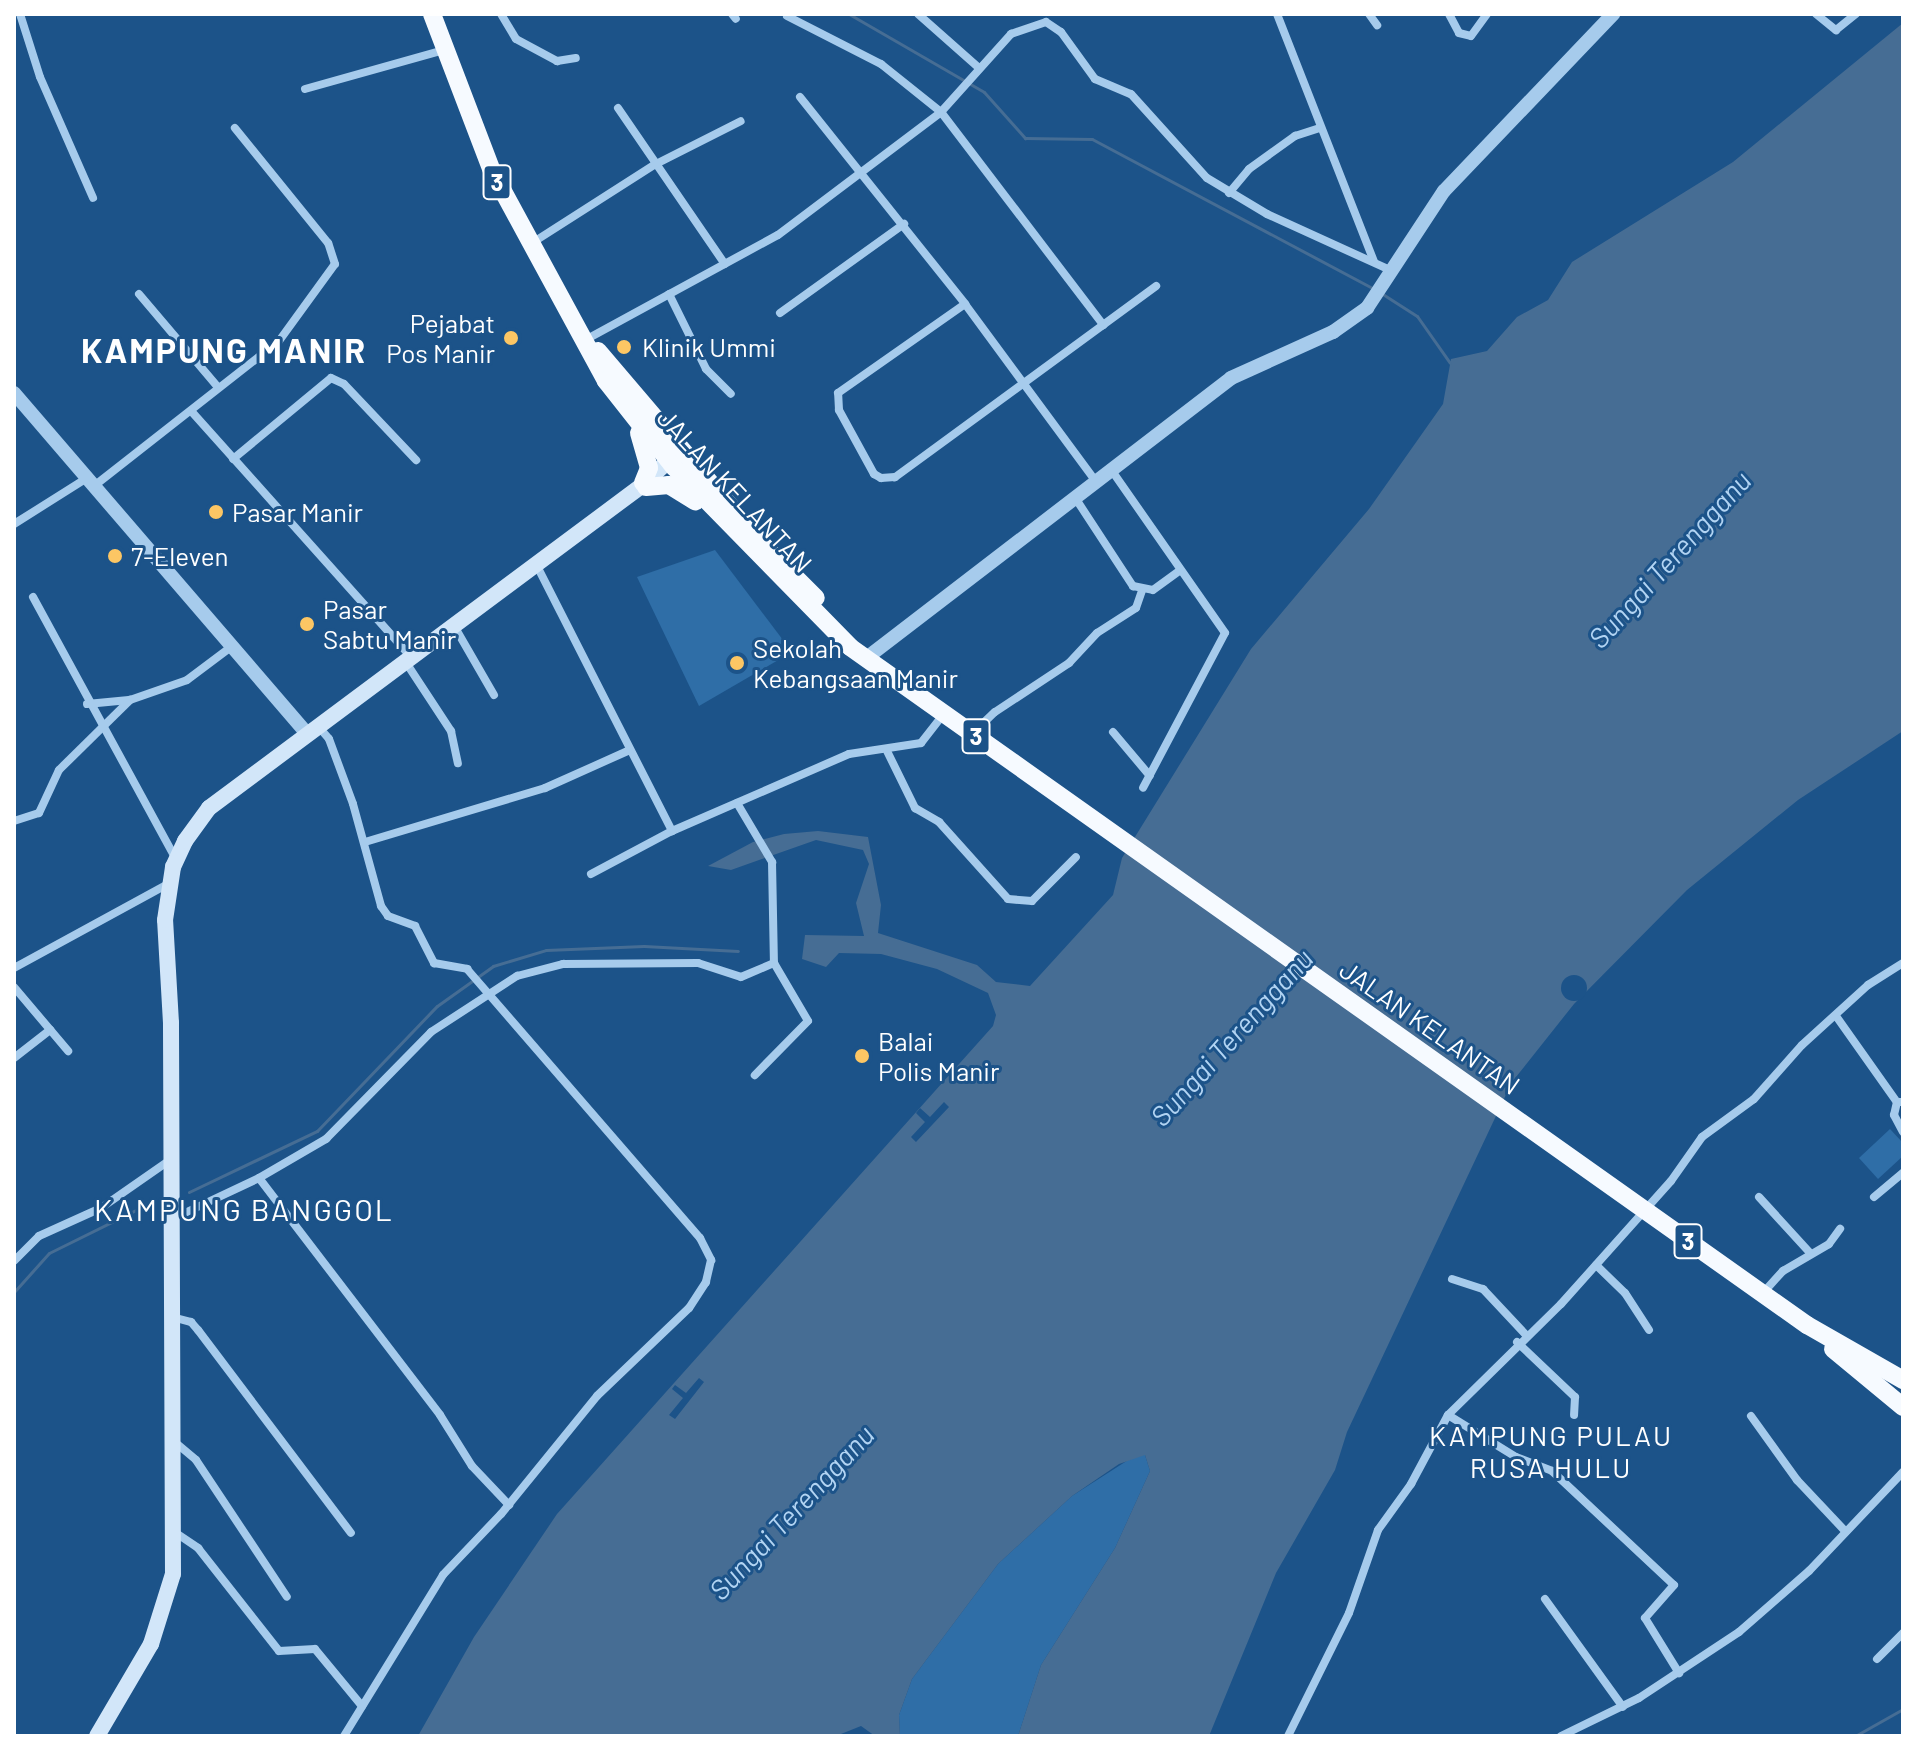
<!DOCTYPE html>
<html>
<head>
<meta charset="utf-8">
<style>
  body { margin:0 }
  #map { position:relative; width:1917px; height:1750px; overflow:hidden; background:#1c5389; font-family:Barlow,sans-serif }
  div>[style] { position:absolute }
  [style*='--x'] { left:calc(var(--x)*1px); top:calc(var(--y)*1px); width:calc(var(--w)*1px); rotate:calc(var(--a)*1deg) }
  .green>* { inset:0; background:#2f6ea7 }
  .water>* { inset:0; background:#466d94 }
  .pier>* { inset:0; background:#1c5389 }
  .round { border-radius:50% }
  .stream>* { height:3px; margin:-1.5px; padding:0 1.5px; transform-origin:1.5px; border-radius:1.5px; background:#466d94 }
  .minor>* { height:8px; margin:-4px; padding:0 4px; transform-origin:4px; border-radius:4px; background:#a6cbec }
  .tertiary>* { height:14px; margin:-7px; padding:0 7px; transform-origin:7px; border-radius:7px; background:#a6cbec }
  .secondary>* { height:16px; margin:-8px; padding:0 8px; transform-origin:8px; border-radius:8px; background:#d2e6f9 }
  .trunk>* { height:18px; margin:-9px; padding:0 9px; transform-origin:9px; border-radius:9px; background:#f6faff }
  .dots>* { width:22px; height:22px; translate:-50% -50%; box-sizing:border-box; border:4px solid #1c5389; border-radius:50% }
  span { translate:-50% -50%; white-space:nowrap; text-align:center; line-height:1.15; -webkit-text-stroke:6px #1c5389; paint-order:stroke }
  .shield-label span { padding:2px 6px; background:#1c5389; border:2px solid; border-radius:6px; -webkit-text-stroke-width:0 }
  .shield-label { font-size:24px; color:#fff; font-weight:700 }
  .poi-label { font-size:26px; color:#fff }
  .right { translate:-100% -50%; text-align:right }
  .left { translate:0 -50%; text-align:left }
  .street-label { font-size:26px; color:#fff }
  .water-label { font-size:28px; color:#b2d4f3; font-style:italic }
  .neighbourhood-label { font-size:28px; color:#fff; letter-spacing:2px }
  .quarter-label { font-size:30px; color:#fff; letter-spacing:2px }
  .district-label { font-size:34px; color:#fff; font-weight:700; letter-spacing:2px }
  .frame { position:absolute; inset:0; border:16px solid #fff; pointer-events:none }
</style>
</head>
<body>
<div id="map">
  <div class="green">
    <i style="clip-path:polygon(715px 550px,792px 652px,699px 706px,637px 577px)"></i>
    <i style="clip-path:polygon(1890px 1129px,1903px 1143px,1903px 1156px,1878px 1179px,1859px 1158px)"></i>
    <i style="clip-path:polygon(1136px 1455px,1145px 1455px,1150px 1471px,1115px 1548px,1041px 1665px,1018px 1736px,900px 1736px,899px 1715px,912px 1679px,998px 1564px,1072px 1496px)"></i>
  </div>
  <div class="water">
    <i style="clip-path:polygon(1903px 23px,1903px 731px,1798px 800px,1687px 890px,1574px 1004px,1512px 1082px,1347px 1432px,1335px 1470px,1276px 1573px,1209px 1736px,1018px 1736px,1041px 1665px,1115px 1548px,1150px 1471px,1145px 1455px,1119px 1464px,1072px 1496px,998px 1564px,912px 1679px,899px 1715px,900px 1736px,875px 1736px,861px 1726px,836px 1736px,418px 1736px,474px 1637px,557px 1514px,993px 1026px,996px 1015px,988px 993px,937px 969px,881px 954px,839px 953px,826px 967px,802px 959px,805px 935px,864px 936px,856px 903px,869px 864px,863px 850px,816px 840px,731px 870px,708px 866px,753px 842px,784px 834px,818px 831px,868px 837px,881px 905px,878px 933px,977px 965px,996px 982px,1030px 986px,1113px 895px,1122px 858px,1251px 649px,1369px 509px,1443px 404px,1451px 359px,1487px 351px,1517px 317px,1548px 300px,1572px 262px,1733px 162px)"></i>
  </div>
  <div class="pier">
    <i class="round" style="left:1561px;top:975px;width:26px;height:26px"></i>
    <i style="clip-path:polygon(944px 1102px,949px 1107px,916px 1142px,911px 1137px,925px 1122px,916px 1113px,920px 1108px,930px 1117px)"></i>
    <i style="clip-path:polygon(699px 1378px,704px 1382px,675px 1419px,669px 1415px,683px 1398px,672px 1389px,675px 1385px,686px 1393px)"></i>
  </div>
  <div class="stream">
    <i style="--x:849;--y:14;--w:156;--a:30"></i>
    <i style="--x:984;--y:92;--w:62;--a:48.3"></i>
    <i style="--x:1025;--y:138;--w:67;--a:0.9"></i>
    <i style="--x:1092;--y:139;--w:319;--a:28"></i>
    <i style="--x:1381;--y:293;--w:43;--a:32.6"></i>
    <i style="--x:1417;--y:316;--w:57;--a:54.9"></i>
    <i style="--x:189;--y:1192;--w:142;--a:-25.5"></i>
    <i style="--x:317;--y:1131;--w:173;--a:-46.2"></i>
    <i style="--x:437;--y:1006;--w:69;--a:-35.5"></i>
    <i style="--x:493;--y:966;--w:55;--a:-16.8"></i>
    <i style="--x:546;--y:950;--w:98;--a:-2.3"></i>
    <i style="--x:644;--y:946;--w:94;--a:3"></i>
    <i style="--x:14;--y:1292;--w:52;--a:-48.1"></i>
    <i style="--x:49;--y:1253;--w:113;--a:-26.3"></i>
    <i style="--x:1855;--y:1736;--w:55;--a:-29.4"></i>
  </div>
  <div class="minor">
    <i style="--x:20;--y:14;--w:66;--a:72.4"></i>
    <i style="--x:40;--y:77;--w:132;--a:66.3"></i>
    <i style="--x:501;--y:14;--w:29;--a:59"></i>
    <i style="--x:516;--y:39;--w:47;--a:28.2"></i>
    <i style="--x:557;--y:61;--w:19;--a:-9"></i>
    <i style="--x:732;--y:14;--w:6;--a:51"></i>
    <i style="--x:918;--y:14;--w:80;--a:41.5"></i>
    <i style="--x:1277;--y:14;--w:266;--a:68.6"></i>
    <i style="--x:1369;--y:14;--w:14;--a:54"></i>
    <i style="--x:1449;--y:14;--w:21;--a:62"></i>
    <i style="--x:1459;--y:33;--w:12;--a:14"></i>
    <i style="--x:1471;--y:36;--w:27;--a:-54"></i>
    <i style="--x:1816;--y:14;--w:26;--a:39"></i>
    <i style="--x:1836;--y:30;--w:26;--a:-39"></i>
    <i style="--x:787;--y:16;--w:106;--a:27.1"></i>
    <i style="--x:881;--y:64;--w:77;--a:38.7"></i>
    <i style="--x:941;--y:112;--w:105;--a:-48.1"></i>
    <i style="--x:1011;--y:34;--w:37;--a:-19"></i>
    <i style="--x:1046;--y:22;--w:18;--a:34"></i>
    <i style="--x:1061;--y:32;--w:58;--a:54.1"></i>
    <i style="--x:1095;--y:79;--w:39;--a:23"></i>
    <i style="--x:1131;--y:94;--w:113;--a:47.9"></i>
    <i style="--x:1207;--y:178;--w:70;--a:31"></i>
    <i style="--x:1267;--y:214;--w:135;--a:24.5"></i>
    <i style="--x:305;--y:89;--w:144;--a:-15.7"></i>
    <i style="--x:800;--y:97;--w:265;--a:51.4"></i>
    <i style="--x:965;--y:304;--w:217;--a:53.6"></i>
    <i style="--x:618;--y:108;--w:189;--a:55.6"></i>
    <i style="--x:1229;--y:193;--w:31;--a:-50"></i>
    <i style="--x:1249;--y:169;--w:57;--a:-35.7"></i>
    <i style="--x:1295;--y:136;--w:26;--a:-18"></i>
    <i style="--x:532;--y:243;--w:145;--a:-32.6"></i>
    <i style="--x:654;--y:165;--w:97;--a:-26.8"></i>
    <i style="--x:139;--y:294;--w:122;--a:49.7"></i>
    <i style="--x:669;--y:294;--w:84;--a:63.7"></i>
    <i style="--x:706;--y:369;--w:35;--a:45"></i>
    <i style="--x:780;--y:313;--w:153;--a:-35.7"></i>
    <i style="--x:1103;--y:325;--w:66;--a:-36.3"></i>
    <i style="--x:587;--y:339;--w:217;--a:-28.6"></i>
    <i style="--x:778;--y:235;--w:204;--a:-37"></i>
    <i style="--x:941;--y:112;--w:268;--a:52.7"></i>
    <i style="--x:1103;--y:325;--w:258;--a:143.8"></i>
    <i style="--x:895;--y:477;--w:14;--a:176"></i>
    <i style="--x:881;--y:478;--w:8;--a:-150"></i>
    <i style="--x:874;--y:474;--w:73;--a:-118.7"></i>
    <i style="--x:839;--y:410;--w:17;--a:-93"></i>
    <i style="--x:838;--y:393;--w:155;--a:-35"></i>
    <i style="--x:192;--y:412;--w:327;--a:48.2"></i>
    <i style="--x:233;--y:459;--w:127;--a:-39.6"></i>
    <i style="--x:331;--y:378;--w:14;--a:25"></i>
    <i style="--x:344;--y:384;--w:105;--a:46.5"></i>
    <i style="--x:1110;--y:468;--w:201;--a:55.1"></i>
    <i style="--x:1225;--y:633;--w:175;--a:117.9"></i>
    <i style="--x:94;--y:486;--w:235;--a:-38.1"></i>
    <i style="--x:279;--y:341;--w:95;--a:-54"></i>
    <i style="--x:335;--y:264;--w:22;--a:-108"></i>
    <i style="--x:328;--y:243;--w:148;--a:-129"></i>
    <i style="--x:1074;--y:496;--w:108;--a:56.8"></i>
    <i style="--x:1133;--y:586;--w:20;--a:11"></i>
    <i style="--x:1153;--y:590;--w:34;--a:-36"></i>
    <i style="--x:14;--y:524;--w:86;--a:-32.2"></i>
    <i style="--x:536;--y:564;--w:300;--a:63"></i>
    <i style="--x:33;--y:597;--w:298;--a:61.4"></i>
    <i style="--x:453;--y:624;--w:82;--a:60"></i>
    <i style="--x:405;--y:661;--w:84;--a:56.7"></i>
    <i style="--x:451;--y:731;--w:33;--a:78"></i>
    <i style="--x:87;--y:704;--w:42;--a:-5.4"></i>
    <i style="--x:317;--y:725;--w:18;--a:49"></i>
    <i style="--x:329;--y:739;--w:69;--a:69.7"></i>
    <i style="--x:353;--y:804;--w:106;--a:74.6"></i>
    <i style="--x:381;--y:906;--w:12;--a:55"></i>
    <i style="--x:388;--y:916;--w:29;--a:20"></i>
    <i style="--x:415;--y:926;--w:42;--a:62.8"></i>
    <i style="--x:434;--y:963;--w:34;--a:10"></i>
    <i style="--x:467;--y:969;--w:356;--a:49.1"></i>
    <i style="--x:700;--y:1238;--w:25;--a:63"></i>
    <i style="--x:711;--y:1260;--w:23;--a:103"></i>
    <i style="--x:706;--y:1282;--w:31;--a:123"></i>
    <i style="--x:689;--y:1308;--w:127;--a:136.3"></i>
    <i style="--x:597;--y:1396;--w:152;--a:129.1"></i>
    <i style="--x:501;--y:1514;--w:84;--a:133.6"></i>
    <i style="--x:443;--y:1575;--w:189;--a:121.6"></i>
    <i style="--x:1113;--y:732;--w:57;--a:49.9"></i>
    <i style="--x:973;--y:733;--w:30;--a:-44"></i>
    <i style="--x:995;--y:712;--w:89;--a:-33.5"></i>
    <i style="--x:1069;--y:663;--w:41;--a:-47"></i>
    <i style="--x:1097;--y:633;--w:46;--a:-32.7"></i>
    <i style="--x:1136;--y:608;--w:18;--a:-71"></i>
    <i style="--x:887;--y:751;--w:64;--a:63.8"></i>
    <i style="--x:915;--y:808;--w:28;--a:30"></i>
    <i style="--x:939;--y:822;--w:103;--a:48.1"></i>
    <i style="--x:1008;--y:899;--w:24;--a:5"></i>
    <i style="--x:1032;--y:901;--w:62;--a:-45"></i>
    <i style="--x:737;--y:803;--w:69;--a:59.3"></i>
    <i style="--x:772;--y:862;--w:101;--a:88.9"></i>
    <i style="--x:774;--y:963;--w:67;--a:59.6"></i>
    <i style="--x:808;--y:1021;--w:76;--a:134.5"></i>
    <i style="--x:14;--y:821;--w:26;--a:-18"></i>
    <i style="--x:39;--y:813;--w:47;--a:-65.1"></i>
    <i style="--x:59;--y:770;--w:100;--a:-44.6"></i>
    <i style="--x:130;--y:700;--w:60;--a:-19.3"></i>
    <i style="--x:187;--y:680;--w:55;--a:-36.9"></i>
    <i style="--x:365;--y:842;--w:188;--a:-16.7"></i>
    <i style="--x:545;--y:788;--w:93;--a:-24.1"></i>
    <i style="--x:591;--y:874;--w:92;--a:-28"></i>
    <i style="--x:672;--y:831;--w:193;--a:-23.5"></i>
    <i style="--x:849;--y:754;--w:73;--a:-8.7"></i>
    <i style="--x:921;--y:743;--w:36;--a:-52"></i>
    <i style="--x:14;--y:968;--w:178;--a:-28.6"></i>
    <i style="--x:14;--y:987;--w:84;--a:49.8"></i>
    <i style="--x:1836;--y:1016;--w:105;--a:54.7"></i>
    <i style="--x:1897;--y:1102;--w:6;--a:0"></i>
    <i style="--x:14;--y:1058;--w:46;--a:-37.9"></i>
    <i style="--x:1897;--y:1102;--w:13;--a:103"></i>
    <i style="--x:1894;--y:1115;--w:19;--a:62"></i>
    <i style="--x:259;--y:1178;--w:298;--a:52.6"></i>
    <i style="--x:440;--y:1415;--w:60;--a:57.9"></i>
    <i style="--x:472;--y:1466;--w:54;--a:46.5"></i>
    <i style="--x:1759;--y:1197;--w:77;--a:47.6"></i>
    <i style="--x:1874;--y:1197;--w:38;--a:-40"></i>
    <i style="--x:172;--y:1219;--w:96;--a:-25.2"></i>
    <i style="--x:259;--y:1178;--w:78;--a:-30.2"></i>
    <i style="--x:326;--y:1139;--w:150;--a:-45.5"></i>
    <i style="--x:431;--y:1032;--w:103;--a:-33.1"></i>
    <i style="--x:517;--y:976;--w:48;--a:-14.6"></i>
    <i style="--x:563;--y:964;--w:135;--a:-0.4"></i>
    <i style="--x:698;--y:963;--w:45;--a:18"></i>
    <i style="--x:741;--y:977;--w:36;--a:-23"></i>
    <i style="--x:14;--y:1261;--w:35;--a:-45"></i>
    <i style="--x:39;--y:1236;--w:68;--a:-24.3"></i>
    <i style="--x:101;--y:1208;--w:84;--a:-34.8"></i>
    <i style="--x:1596;--y:1265;--w:40;--a:44"></i>
    <i style="--x:1625;--y:1293;--w:44;--a:57"></i>
    <i style="--x:1452;--y:1279;--w:33;--a:18"></i>
    <i style="--x:1483;--y:1289;--w:63;--a:46.9"></i>
    <i style="--x:1763;--y:1293;--w:30;--a:-48"></i>
    <i style="--x:1783;--y:1271;--w:53;--a:-30.4"></i>
    <i style="--x:1829;--y:1244;--w:19;--a:-54"></i>
    <i style="--x:172;--y:1317;--w:20;--a:15"></i>
    <i style="--x:191;--y:1322;--w:11;--a:49"></i>
    <i style="--x:198;--y:1330;--w:254;--a:53"></i>
    <i style="--x:1517;--y:1342;--w:80;--a:43.5"></i>
    <i style="--x:1575;--y:1397;--w:18;--a:93"></i>
    <i style="--x:1448;--y:1415;--w:80;--a:31.7"></i>
    <i style="--x:1516;--y:1457;--w:39;--a:21"></i>
    <i style="--x:1552;--y:1471;--w:167;--a:43.1"></i>
    <i style="--x:1674;--y:1585;--w:44;--a:131.3"></i>
    <i style="--x:1645;--y:1618;--w:65;--a:58.3"></i>
    <i style="--x:1751;--y:1416;--w:79;--a:54.3"></i>
    <i style="--x:1797;--y:1480;--w:71;--a:46.7"></i>
    <i style="--x:176;--y:1443;--w:26;--a:40"></i>
    <i style="--x:196;--y:1460;--w:164;--a:56.4"></i>
    <i style="--x:176;--y:1533;--w:27;--a:34"></i>
    <i style="--x:198;--y:1548;--w:131;--a:51.8"></i>
    <i style="--x:279;--y:1651;--w:36;--a:-3"></i>
    <i style="--x:315;--y:1649;--w:74;--a:50.5"></i>
    <i style="--x:1545;--y:1599;--w:133;--a:54.2"></i>
    <i style="--x:1877;--y:1659;--w:37;--a:-45"></i>
    <i style="--x:1288;--y:1736;--w:137;--a:-63.6"></i>
    <i style="--x:1349;--y:1613;--w:88;--a:-70.7"></i>
    <i style="--x:1378;--y:1530;--w:57;--a:-54.3"></i>
    <i style="--x:1411;--y:1484;--w:78;--a:-61.8"></i>
    <i style="--x:1448;--y:1415;--w:158;--a:-44.5"></i>
    <i style="--x:1561;--y:1304;--w:165;--a:-48.2"></i>
    <i style="--x:1671;--y:1181;--w:54;--a:-54.8"></i>
    <i style="--x:1702;--y:1137;--w:64;--a:-36.2"></i>
    <i style="--x:1754;--y:1099;--w:72;--a:-48.4"></i>
    <i style="--x:1802;--y:1045;--w:89;--a:-42.3"></i>
    <i style="--x:1868;--y:985;--w:41;--a:-32.2"></i>
    <i style="--x:1561;--y:1736;--w:87;--a:-26"></i>
    <i style="--x:1639;--y:1698;--w:120;--a:-33.4"></i>
    <i style="--x:1739;--y:1632;--w:93;--a:-41.1"></i>
    <i style="--x:1809;--y:1571;--w:137;--a:-46.5"></i>
  </div>
  <div class="tertiary">
    <i style="--x:14;--y:393;--w:448;--a:49.3"></i>
    <i style="--x:869;--y:656;--w:456;--a:-37.5"></i>
    <i style="--x:1231;--y:378;--w:112;--a:-24.3"></i>
    <i style="--x:1333;--y:332;--w:42;--a:-35.2"></i>
    <i style="--x:1367;--y:308;--w:140;--a:-56.7"></i>
    <i style="--x:1444;--y:191;--w:245;--a:-46.3"></i>
  </div>
  <div class="secondary">
    <i style="--x:97;--y:1736;--w:107;--a:-59.6"></i>
    <i style="--x:151;--y:1644;--w:73;--a:-72.6"></i>
    <i style="--x:173;--y:1574;--w:551;--a:-90.21"></i>
    <i style="--x:171;--y:1023;--w:103;--a:-93.3"></i>
    <i style="--x:165;--y:920;--w:54;--a:-81.4"></i>
    <i style="--x:173;--y:867;--w:29;--a:-65"></i>
    <i style="--x:185;--y:841;--w:41;--a:-54"></i>
    <i style="--x:209;--y:808;--w:537;--a:-36.68"></i>
    <i style="--x:640;--y:487;--w:50;--a:-42.6"></i>
  </div>
  <div class="trunk">
    <i style="--x:432;--y:14;--w:168;--a:69.1"></i>
    <i style="--x:492;--y:171;--w:239;--a:61.5"></i>
    <i style="--x:606;--y:381;--w:110;--a:51.7"></i>
    <i style="--x:674;--y:467;--w:252;--a:45.6"></i>
    <i style="--x:850;--y:647;--w:1173;--a:35.32"></i>
    <i style="--x:1807;--y:1325;--w:111;--a:29.8"></i>
    <i style="--x:598;--y:351;--w:253;--a:49.6"></i>
    <i style="--x:762;--y:544;--w:76;--a:45"></i>
    <i style="--x:639;--y:433;--w:36;--a:74"></i>
    <i style="--x:649;--y:468;--w:16;--a:112"></i>
    <i style="--x:646;--y:487;--w:23;--a:-5"></i>
    <i style="--x:669;--y:485;--w:31;--a:32"></i>
    <i style="--x:1833;--y:1349;--w:91;--a:39.6"></i>
  </div>
  <div class="dots">
    <i style="left:511px;top:338px;background:#fcc664"></i>
    <i style="left:624px;top:347px;background:#fcc664"></i>
    <i style="left:216px;top:512px;background:#fcc664"></i>
    <i style="left:115px;top:556px;background:#fcc664"></i>
    <i style="left:307px;top:624px;background:#fcc664"></i>
    <i style="left:737px;top:663px;background:#fcc664"></i>
    <i style="left:862px;top:1056px;background:#fcc664"></i>
  </div>
  <div class="shield-label">
    <span style="left:497px;top:182px">3</span>
    <span style="left:976px;top:736px">3</span>
    <span style="left:1688px;top:1241px">3</span>
  </div>
  <div class="poi-label">
    <span class="right" style="left:495px;top:338px">Pejabat<br>Pos Manir</span>
    <span class="left" style="left:642px;top:347px">Klinik Ummi</span>
    <span class="left" style="left:232px;top:512px">Pasar Manir</span>
    <span class="left" style="left:131px;top:556px">7-Eleven</span>
    <span class="left" style="left:323px;top:624px">Pasar<br>Sabtu Manir</span>
    <span class="left" style="left:753px;top:663px">Sekolah<br>Kebangsaan Manir</span>
    <span class="left" style="left:878px;top:1056px">Balai<br>Polis Manir</span>
  </div>
  <div class="street-label">
    <span style="left:735px;top:490px;rotate:47deg">JALAN KELANTAN</span>
    <span style="left:1430px;top:1027px;rotate:35deg">JALAN KELANTAN</span>
  </div>
  <div class="water-label">
    <span style="left:1669px;top:559px;rotate:-48deg">Sungai Terengganu</span>
    <span style="left:1231px;top:1037px;rotate:-48deg">Sungai Terengganu</span>
    <span style="left:791px;top:1512px;rotate:-47deg">Sungai Terengganu</span>
  </div>
  <div class="neighbourhood-label">
    <span style="left:1551px;top:1451px">KAMPUNG PULAU<br>RUSA HULU</span>
  </div>
  <div class="quarter-label">
    <span style="left:244px;top:1209px">KAMPUNG BANGGOL</span>
  </div>
  <div class="district-label">
    <span style="left:224px;top:350px">KAMPUNG MANIR</span>
  </div>
  <div class="frame"></div>
</div>
</body>
</html>
